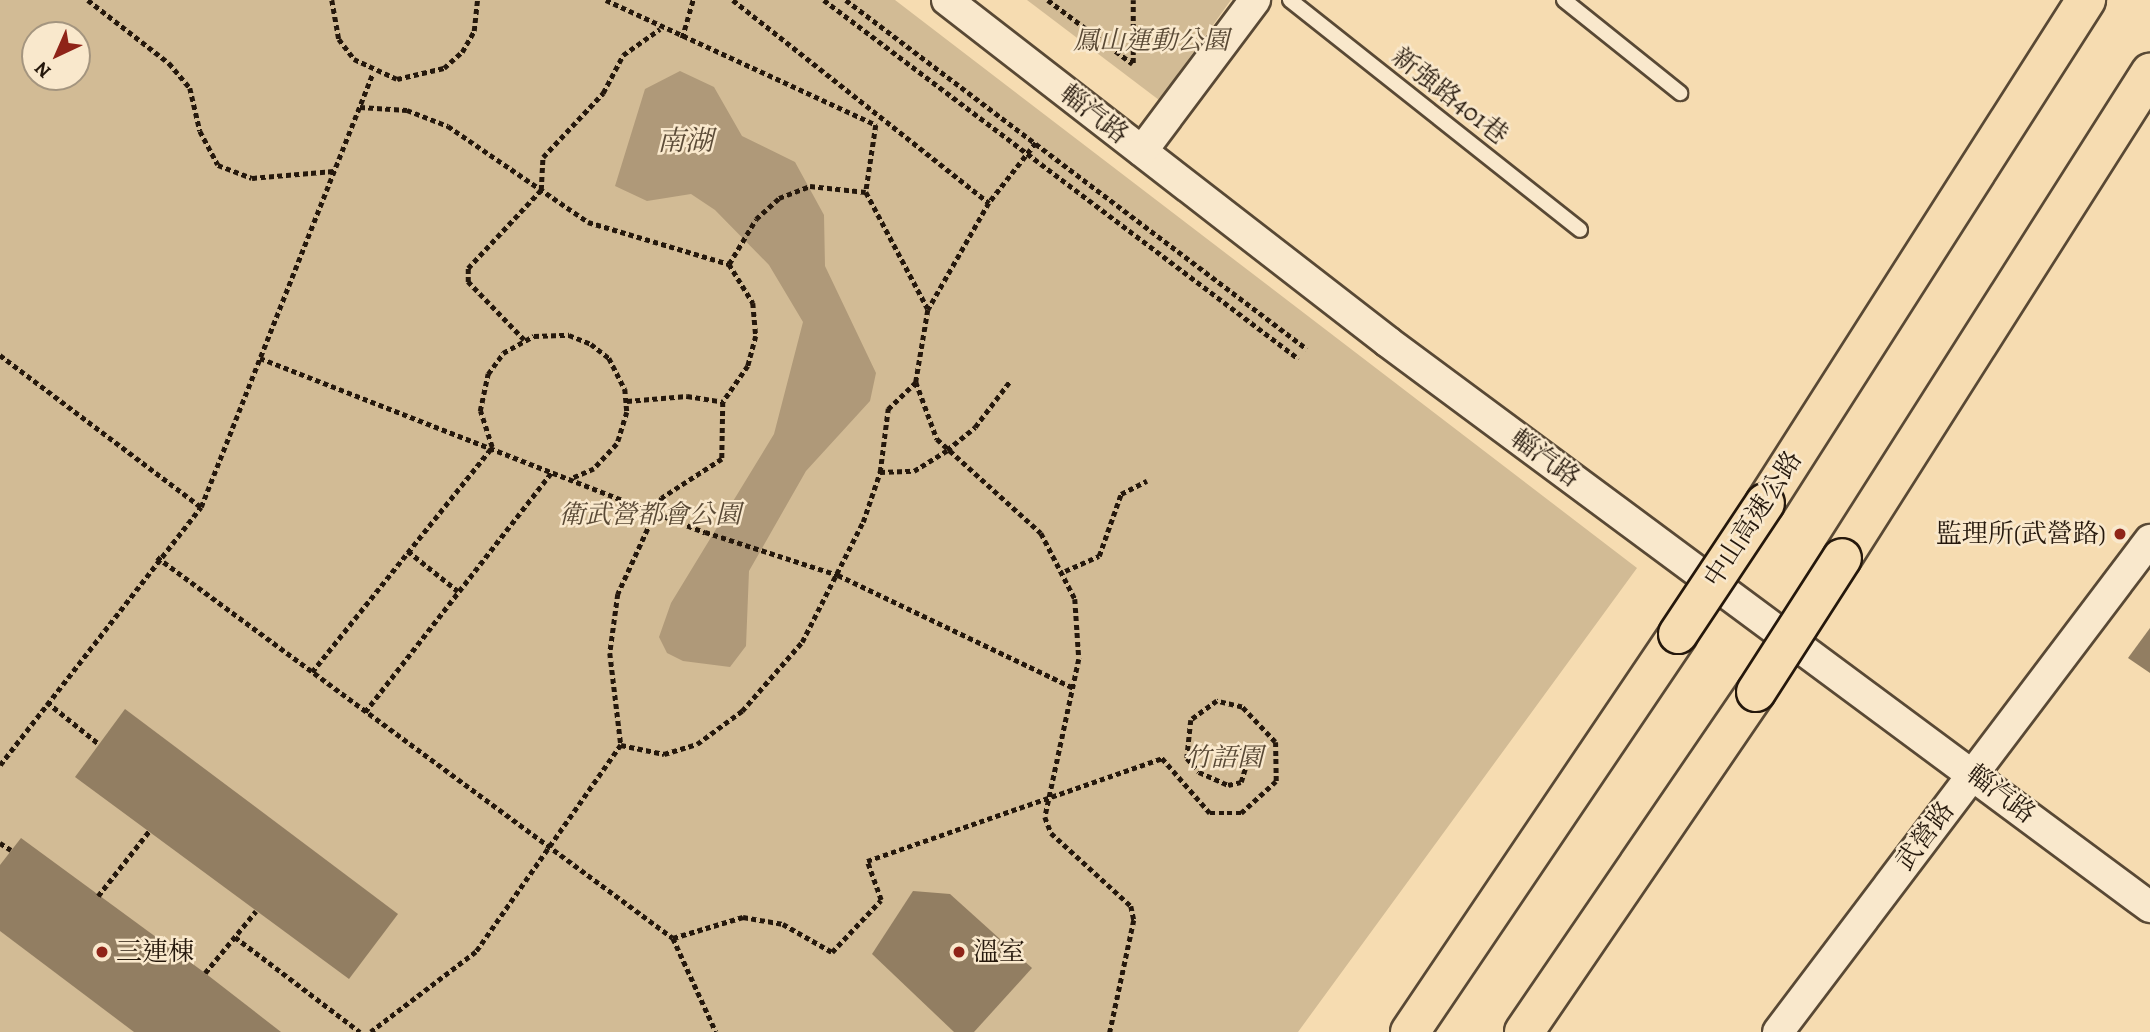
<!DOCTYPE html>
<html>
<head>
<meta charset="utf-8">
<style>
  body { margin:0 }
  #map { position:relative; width:2150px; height:1032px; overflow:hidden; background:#f6dcb1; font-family:Alegreya,"Noto Serif TC",serif }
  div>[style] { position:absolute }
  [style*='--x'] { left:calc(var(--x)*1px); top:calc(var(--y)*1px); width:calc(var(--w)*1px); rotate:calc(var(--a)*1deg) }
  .green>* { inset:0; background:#d2bb95 }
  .water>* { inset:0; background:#af9979 }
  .building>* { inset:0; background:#927e62 }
  .path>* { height:4.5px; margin-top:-2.25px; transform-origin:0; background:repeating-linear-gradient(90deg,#25180c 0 5px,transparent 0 8.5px) }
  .roads { filter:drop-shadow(2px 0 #594935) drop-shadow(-2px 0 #594935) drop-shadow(0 2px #594935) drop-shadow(0 -2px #594935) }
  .service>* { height:14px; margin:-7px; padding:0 7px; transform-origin:7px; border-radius:7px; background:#f9e8cc }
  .minor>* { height:30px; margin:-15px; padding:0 15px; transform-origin:15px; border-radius:15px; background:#f9e8cc }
  .motorway>* { height:38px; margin:-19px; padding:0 19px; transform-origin:19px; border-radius:19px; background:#f6dcb1 }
  .bridges { filter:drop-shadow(2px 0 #25180c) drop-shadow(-2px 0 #25180c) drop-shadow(0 2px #25180c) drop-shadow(0 -2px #25180c) }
  .motorway-bridge>* { height:38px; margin:-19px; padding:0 19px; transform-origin:19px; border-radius:19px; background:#f6dcb1 }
  .dots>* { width:19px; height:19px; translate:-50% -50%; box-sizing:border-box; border:4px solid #f9e8cc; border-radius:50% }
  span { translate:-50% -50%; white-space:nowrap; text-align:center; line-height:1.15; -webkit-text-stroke:5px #f9e8cc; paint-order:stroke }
  .park-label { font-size:26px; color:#594935; font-style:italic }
  .street-label { font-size:26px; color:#25180c }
  .poi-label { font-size:26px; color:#25180c }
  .right { translate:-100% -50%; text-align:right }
  .left { translate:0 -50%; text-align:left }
  .water-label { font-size:28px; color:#5c4c38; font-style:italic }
  .north { position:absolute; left:21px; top:21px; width:70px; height:70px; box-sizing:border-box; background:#f9e8cc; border:2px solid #a4957f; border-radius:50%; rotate:224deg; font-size:19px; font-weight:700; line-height:28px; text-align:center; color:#25180c }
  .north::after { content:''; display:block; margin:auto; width:24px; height:32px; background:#8f2418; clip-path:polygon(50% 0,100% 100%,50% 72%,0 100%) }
</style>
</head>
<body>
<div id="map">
  <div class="green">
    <i style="clip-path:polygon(evenodd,0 0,895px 0,1637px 568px,1298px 1032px,0 1032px,0 0,35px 35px,77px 35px,77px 77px,35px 77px,35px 35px)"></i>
    <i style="clip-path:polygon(1027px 0,1231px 0,1159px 100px)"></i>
  </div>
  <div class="water">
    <i style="clip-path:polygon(680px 71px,714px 87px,742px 136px,795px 162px,824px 215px,825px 266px,876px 373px,870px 401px,806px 471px,749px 571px,746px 646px,730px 667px,683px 661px,667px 653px,659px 637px,671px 603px,774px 434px,803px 322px,769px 265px,715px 210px,691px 194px,647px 201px,615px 186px,645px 89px)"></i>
  </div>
  <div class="building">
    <i style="clip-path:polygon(2150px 628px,2150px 673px,2128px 658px)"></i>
    <i style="clip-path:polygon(125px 709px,398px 914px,349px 979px,75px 777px)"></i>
    <i style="clip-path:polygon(21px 838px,205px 973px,281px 1032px,134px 1032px,0 931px,0 865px)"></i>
    <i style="clip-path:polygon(913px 891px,950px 894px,1032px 968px,974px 1032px,954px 1032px,872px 954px)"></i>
  </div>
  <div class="path">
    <i style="--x:88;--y:0;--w:103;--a:37.9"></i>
    <i style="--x:169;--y:63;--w:33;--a:50"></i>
    <i style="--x:190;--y:88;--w:44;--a:76.9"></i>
    <i style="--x:200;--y:131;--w:38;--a:62"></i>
    <i style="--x:218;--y:165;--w:36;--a:21"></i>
    <i style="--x:252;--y:178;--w:82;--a:-4.9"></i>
    <i style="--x:332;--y:0;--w:40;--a:80"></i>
    <i style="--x:339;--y:39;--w:25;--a:53"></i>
    <i style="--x:354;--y:59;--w:47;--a:24.9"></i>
    <i style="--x:397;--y:79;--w:48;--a:-13.2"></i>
    <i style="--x:444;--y:68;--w:24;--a:-42"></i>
    <i style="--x:462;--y:52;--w:24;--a:-60"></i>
    <i style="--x:474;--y:31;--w:31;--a:-84"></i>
    <i style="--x:606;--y:0;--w:298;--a:24.8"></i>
    <i style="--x:876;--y:125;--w:68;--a:98.5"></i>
    <i style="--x:866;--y:192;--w:132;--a:62.1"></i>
    <i style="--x:733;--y:0;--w:327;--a:38.4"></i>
    <i style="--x:824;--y:0;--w:595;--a:37.08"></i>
    <i style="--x:846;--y:0;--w:578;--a:37.13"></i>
    <i style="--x:1048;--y:0;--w:106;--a:37"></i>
    <i style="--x:682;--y:38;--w:40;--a:-74"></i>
    <i style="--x:1133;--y:63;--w:63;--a:-90"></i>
    <i style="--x:360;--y:107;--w:47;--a:3.7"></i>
    <i style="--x:407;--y:110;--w:44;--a:21.3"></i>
    <i style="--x:448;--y:126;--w:170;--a:34.4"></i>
    <i style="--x:588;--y:222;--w:147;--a:16.6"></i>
    <i style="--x:729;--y:264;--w:46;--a:58.4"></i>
    <i style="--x:753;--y:303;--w:33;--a:85"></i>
    <i style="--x:756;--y:336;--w:31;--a:105"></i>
    <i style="--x:748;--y:366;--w:44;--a:124.8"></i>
    <i style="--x:723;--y:402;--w:57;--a:91"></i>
    <i style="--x:722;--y:459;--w:72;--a:147"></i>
    <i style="--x:662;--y:498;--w:106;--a:114.6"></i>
    <i style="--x:618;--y:594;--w:60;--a:97.7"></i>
    <i style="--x:610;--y:653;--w:93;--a:83.2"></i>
    <i style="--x:621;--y:745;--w:253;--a:125"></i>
    <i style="--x:476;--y:952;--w:132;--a:142.7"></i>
    <i style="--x:1036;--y:143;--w:76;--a:128.1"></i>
    <i style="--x:989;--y:203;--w:123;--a:119.7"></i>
    <i style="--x:928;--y:310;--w:73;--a:99.5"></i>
    <i style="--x:916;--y:382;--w:61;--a:69.8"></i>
    <i style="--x:937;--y:439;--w:140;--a:42.1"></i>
    <i style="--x:1041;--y:533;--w:74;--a:62.7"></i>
    <i style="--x:1075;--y:599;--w:60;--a:86.2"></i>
    <i style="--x:1079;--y:659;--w:162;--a:102.1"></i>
    <i style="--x:1045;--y:817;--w:17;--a:69"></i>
    <i style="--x:1051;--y:833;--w:108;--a:42.4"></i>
    <i style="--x:1131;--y:906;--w:14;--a:78"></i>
    <i style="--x:1134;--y:920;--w:115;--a:102.1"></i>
    <i style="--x:729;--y:264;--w:52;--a:-59"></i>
    <i style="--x:756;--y:219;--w:31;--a:-42"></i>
    <i style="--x:779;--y:198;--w:33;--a:-21"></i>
    <i style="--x:810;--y:186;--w:56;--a:6.1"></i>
    <i style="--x:524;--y:340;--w:81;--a:-134"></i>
    <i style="--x:468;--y:282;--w:14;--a:-90"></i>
    <i style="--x:468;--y:268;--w:107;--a:-46.9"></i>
    <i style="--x:541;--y:190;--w:33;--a:-87"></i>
    <i style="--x:543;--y:157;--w:88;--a:-46.8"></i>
    <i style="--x:603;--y:93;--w:43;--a:-62.2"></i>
    <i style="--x:623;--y:55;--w:45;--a:-35.1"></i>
    <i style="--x:0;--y:355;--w:251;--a:37.1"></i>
    <i style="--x:260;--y:358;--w:478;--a:21.4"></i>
    <i style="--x:705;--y:532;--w:140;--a:17.9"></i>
    <i style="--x:838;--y:575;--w:262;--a:25.6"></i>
    <i style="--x:627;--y:401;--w:60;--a:-4.8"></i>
    <i style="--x:687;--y:396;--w:36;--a:9"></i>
    <i style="--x:880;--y:472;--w:34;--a:-2"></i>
    <i style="--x:914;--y:471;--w:39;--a:-32"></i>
    <i style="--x:947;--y:450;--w:36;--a:-39"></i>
    <i style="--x:975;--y:427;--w:58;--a:-52.7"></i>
    <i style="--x:408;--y:551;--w:64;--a:38.7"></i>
    <i style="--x:157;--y:557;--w:641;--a:36.44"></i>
    <i style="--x:673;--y:938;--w:103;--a:65.4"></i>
    <i style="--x:1065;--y:571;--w:37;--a:-24"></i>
    <i style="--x:1099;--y:556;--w:66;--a:-70.5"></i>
    <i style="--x:1121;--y:494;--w:29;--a:-27"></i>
    <i style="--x:312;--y:672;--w:288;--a:-51.3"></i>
    <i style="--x:492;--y:447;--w:38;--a:-108"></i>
    <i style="--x:480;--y:411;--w:38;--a:-78"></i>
    <i style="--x:488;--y:374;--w:26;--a:-54"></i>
    <i style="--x:503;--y:353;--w:35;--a:-29"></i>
    <i style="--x:534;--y:336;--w:35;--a:-2"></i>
    <i style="--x:569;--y:335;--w:24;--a:22"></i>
    <i style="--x:591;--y:344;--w:23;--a:38"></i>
    <i style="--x:609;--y:358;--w:35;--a:63"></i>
    <i style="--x:625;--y:389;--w:23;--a:85"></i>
    <i style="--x:627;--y:412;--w:34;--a:107"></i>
    <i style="--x:617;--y:444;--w:34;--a:133"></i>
    <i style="--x:594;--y:469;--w:23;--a:157"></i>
    <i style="--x:47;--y:702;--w:67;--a:38.9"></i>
    <i style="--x:365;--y:712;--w:304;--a:-52.1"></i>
    <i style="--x:621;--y:745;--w:44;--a:11.8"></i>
    <i style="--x:664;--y:754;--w:34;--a:-17"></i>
    <i style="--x:697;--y:744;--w:56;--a:-36.3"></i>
    <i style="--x:742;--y:711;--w:91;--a:-49"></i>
    <i style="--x:802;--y:642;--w:135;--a:-63.1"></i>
    <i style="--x:863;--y:522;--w:53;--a:-71.2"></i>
    <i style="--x:880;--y:472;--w:64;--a:-82.8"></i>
    <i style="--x:888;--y:409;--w:39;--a:-44"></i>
    <i style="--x:0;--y:765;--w:327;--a:-52.1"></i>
    <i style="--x:201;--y:507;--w:467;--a:-68.4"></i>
    <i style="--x:0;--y:843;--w:13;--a:32"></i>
    <i style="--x:98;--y:896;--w:84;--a:-51.8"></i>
    <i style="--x:235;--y:937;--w:157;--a:37.2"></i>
    <i style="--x:673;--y:938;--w:73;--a:-16.7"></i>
    <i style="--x:743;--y:917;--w:41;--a:9.9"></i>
    <i style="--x:783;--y:924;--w:56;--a:29.7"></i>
    <i style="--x:832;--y:952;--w:71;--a:-46.7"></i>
    <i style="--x:881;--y:900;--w:41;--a:-109.7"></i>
    <i style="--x:867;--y:861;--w:312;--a:-19.2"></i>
    <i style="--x:1162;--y:758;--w:73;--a:48.9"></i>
    <i style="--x:1210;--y:813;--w:31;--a:0"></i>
    <i style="--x:1241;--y:813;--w:47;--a:-42.4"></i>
    <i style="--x:1276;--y:781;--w:39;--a:-91"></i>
    <i style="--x:1275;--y:742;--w:48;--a:-133.3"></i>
    <i style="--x:1242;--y:707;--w:26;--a:-167"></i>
    <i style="--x:1217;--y:701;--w:32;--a:144"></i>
    <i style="--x:1191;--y:720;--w:38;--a:96"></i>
    <i style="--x:1187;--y:758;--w:18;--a:49"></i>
    <i style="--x:1199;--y:772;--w:32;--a:24"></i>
    <i style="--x:1228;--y:785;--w:13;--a:-13"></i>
    <i style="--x:1241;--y:782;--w:34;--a:-73"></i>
    <i style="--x:1251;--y:750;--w:17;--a:-170"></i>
    <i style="--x:205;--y:973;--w:80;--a:-50.6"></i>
  </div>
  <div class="roads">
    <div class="service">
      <i style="--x:1290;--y:0;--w:370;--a:38.4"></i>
      <i style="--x:1564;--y:0;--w:149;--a:38.7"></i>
    </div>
    <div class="minor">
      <i style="--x:947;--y:0;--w:558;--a:37.79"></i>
      <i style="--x:1388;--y:342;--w:949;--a:36.56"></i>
      <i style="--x:1142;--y:151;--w:189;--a:-53.2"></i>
      <i style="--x:1778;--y:1032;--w:617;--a:-52.91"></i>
    </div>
    <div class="motorway">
      <i style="--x:1765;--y:503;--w:597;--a:-57.46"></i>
      <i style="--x:1842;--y:558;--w:575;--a:-57.58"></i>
      <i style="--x:1410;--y:1032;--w:480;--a:-56"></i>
      <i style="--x:1524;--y:1032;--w:412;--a:-55.7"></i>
    </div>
  </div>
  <div class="bridges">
    <div class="motorway-bridge">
      <i style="--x:1678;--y:634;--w:157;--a:-56.4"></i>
      <i style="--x:1756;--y:692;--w:159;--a:-57.3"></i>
    </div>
  </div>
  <div class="dots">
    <i style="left:2120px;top:534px;background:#8f2418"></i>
    <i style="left:102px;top:952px;background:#8f2418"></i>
    <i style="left:959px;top:952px;background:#8f2418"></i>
  </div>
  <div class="park-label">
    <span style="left:1151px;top:41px">鳳山運動公園</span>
    <span style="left:650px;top:515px">衛武營都會公園</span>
    <span style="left:1224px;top:758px">竹語園</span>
  </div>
  <div class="street-label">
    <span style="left:1450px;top:96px;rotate:38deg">新強路401巷</span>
    <span style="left:1094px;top:114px;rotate:38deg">輜汽路</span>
    <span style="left:1545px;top:458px;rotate:36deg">輜汽路</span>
    <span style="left:1753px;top:519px;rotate:-57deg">中山高速公路</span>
    <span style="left:2001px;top:794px;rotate:37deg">輜汽路</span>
    <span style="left:1925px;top:836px;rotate:-53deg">武營路</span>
  </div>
  <div class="poi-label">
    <span class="right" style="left:2106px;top:534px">監理所(武營路)</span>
    <span class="left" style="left:116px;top:952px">三連棟</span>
    <span class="left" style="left:973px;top:952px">溫室</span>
  </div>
  <div class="water-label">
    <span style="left:685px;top:141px">南湖</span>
  </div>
  <div class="north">N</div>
</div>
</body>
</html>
